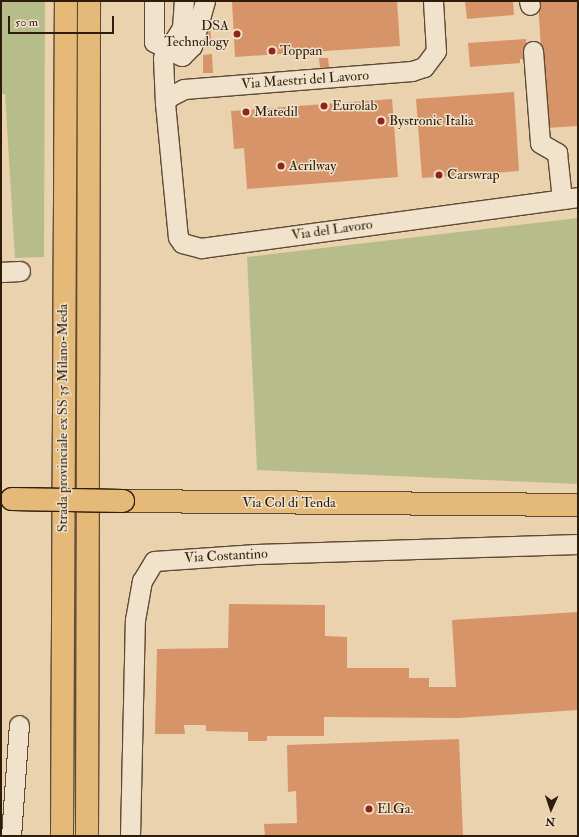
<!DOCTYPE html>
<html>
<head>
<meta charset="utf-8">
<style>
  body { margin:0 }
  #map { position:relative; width:579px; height:837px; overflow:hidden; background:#ead2af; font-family:"IM FELL Double Pica",serif }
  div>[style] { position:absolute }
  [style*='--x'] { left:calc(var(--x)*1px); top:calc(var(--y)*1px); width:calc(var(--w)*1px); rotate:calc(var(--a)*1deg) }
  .green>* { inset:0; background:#b7bc8b }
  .building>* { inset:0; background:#d79468 }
  .roads { filter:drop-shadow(1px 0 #5e4a35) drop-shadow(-1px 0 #5e4a35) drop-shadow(0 1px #5e4a35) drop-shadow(0 -1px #5e4a35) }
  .minor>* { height:19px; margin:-9.5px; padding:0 9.5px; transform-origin:9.5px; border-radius:9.5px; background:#f1e2cb }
  .major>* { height:22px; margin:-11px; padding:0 11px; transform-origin:11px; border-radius:11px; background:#e5b978 }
  .highway>* { height:22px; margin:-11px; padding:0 11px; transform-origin:11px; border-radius:11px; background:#e5b978 }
  .bridges { filter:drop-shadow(1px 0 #2f1d0c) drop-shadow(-1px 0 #2f1d0c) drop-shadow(0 1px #2f1d0c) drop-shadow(0 -1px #2f1d0c) }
  .major-bridge>* { height:22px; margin:-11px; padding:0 11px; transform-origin:11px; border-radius:11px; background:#e5b978 }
  .dots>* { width:11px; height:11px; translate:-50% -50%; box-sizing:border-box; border:2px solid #f1e2cb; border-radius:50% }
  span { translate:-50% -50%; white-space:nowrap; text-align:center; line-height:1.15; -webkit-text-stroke:3px #f1e2cb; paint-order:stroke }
  .poi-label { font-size:14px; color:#2f1d0c }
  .right { translate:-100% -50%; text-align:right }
  .left { translate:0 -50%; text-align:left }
  .street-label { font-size:14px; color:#2f1d0c }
  .frame { position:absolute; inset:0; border:2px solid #2f1d0c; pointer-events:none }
  .north { position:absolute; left:531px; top:789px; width:40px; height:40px; -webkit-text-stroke:3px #f1e2cb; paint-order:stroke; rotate:183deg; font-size:11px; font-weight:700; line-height:16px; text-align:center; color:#2f1d0c }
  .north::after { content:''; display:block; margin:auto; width:14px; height:18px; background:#2f1d0c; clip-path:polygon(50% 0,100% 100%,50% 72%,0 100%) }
  .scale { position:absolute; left:8px; top:16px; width:106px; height:18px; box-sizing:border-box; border:2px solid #2f1d0c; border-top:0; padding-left:5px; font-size:12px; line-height:14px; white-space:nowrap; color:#2f1d0c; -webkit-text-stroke:3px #f1e2cb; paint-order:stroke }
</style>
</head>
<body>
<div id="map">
  <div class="green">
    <i style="clip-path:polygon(1px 1px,45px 1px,44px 257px,15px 258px,5px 94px,1px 94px)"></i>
    <i style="clip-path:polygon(578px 218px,578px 484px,257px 470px,247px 257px)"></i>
  </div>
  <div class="building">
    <i style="clip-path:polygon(232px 1px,397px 1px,400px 46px,235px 57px)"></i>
    <i style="clip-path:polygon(465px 1px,513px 1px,514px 15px,467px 19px)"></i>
    <i style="clip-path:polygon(538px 1px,578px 1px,578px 126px,546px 128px)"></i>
    <i style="clip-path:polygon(204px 27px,210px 27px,212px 47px,206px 48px)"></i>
    <i style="clip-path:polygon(526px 39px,528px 59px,520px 59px,520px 63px,470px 67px,468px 43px)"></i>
    <i style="clip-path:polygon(212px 54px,213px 73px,203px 73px,203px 55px)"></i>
    <i style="clip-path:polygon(319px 58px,328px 58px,329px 67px,320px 68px)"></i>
    <i style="clip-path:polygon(514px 92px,519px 171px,422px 178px,416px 99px)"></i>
    <i style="clip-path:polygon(392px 99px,398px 177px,247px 189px,244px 148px,234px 149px,231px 111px)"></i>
    <i style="clip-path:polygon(229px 604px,325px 605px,325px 636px,347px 637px,347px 668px,409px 668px,409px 678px,429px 678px,429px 687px,456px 687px,452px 620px,578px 612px,578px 710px,458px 718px,324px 717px,324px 736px,267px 736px,267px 741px,248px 741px,248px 732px,206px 731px,206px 725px,184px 725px,185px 734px,155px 734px,157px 649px,228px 648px)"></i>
    <i style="clip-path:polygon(459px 739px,463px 836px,265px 836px,264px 824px,297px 823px,296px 791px,288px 792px,287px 745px)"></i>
  </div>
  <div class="roads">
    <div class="minor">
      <i style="--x:154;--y:1;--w:41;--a:90"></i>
      <i style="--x:154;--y:42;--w:31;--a:27"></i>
      <i style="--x:182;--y:56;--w:14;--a:-45"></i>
      <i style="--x:192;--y:46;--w:47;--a:-73.9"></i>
      <i style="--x:433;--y:1;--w:50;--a:86.6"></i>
      <i style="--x:436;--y:51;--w:20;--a:127"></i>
      <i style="--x:424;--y:67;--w:13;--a:162"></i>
      <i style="--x:412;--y:71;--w:229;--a:175.5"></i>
      <i style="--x:184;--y:89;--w:17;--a:152"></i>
      <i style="--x:169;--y:97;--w:7;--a:124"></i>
      <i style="--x:165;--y:103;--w:135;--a:84.5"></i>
      <i style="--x:178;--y:237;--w:7;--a:56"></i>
      <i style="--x:182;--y:243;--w:20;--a:15"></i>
      <i style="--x:201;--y:248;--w:380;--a:-7.7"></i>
      <i style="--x:529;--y:1;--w:4;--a:76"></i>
      <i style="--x:533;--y:51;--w:92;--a:85.6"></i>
      <i style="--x:540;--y:143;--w:20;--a:30"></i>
      <i style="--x:557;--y:153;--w:46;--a:83.8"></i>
      <i style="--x:165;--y:103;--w:45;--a:-92.5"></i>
      <i style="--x:163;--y:58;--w:36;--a:-58"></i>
      <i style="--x:182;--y:28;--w:27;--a:-86"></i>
      <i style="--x:1;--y:272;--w:19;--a:-3"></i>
      <i style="--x:11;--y:836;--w:111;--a:-85.9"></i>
      <i style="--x:130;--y:836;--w:216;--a:-88.7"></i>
      <i style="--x:135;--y:620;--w:40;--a:-80"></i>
      <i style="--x:142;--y:581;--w:23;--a:-59"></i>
      <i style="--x:154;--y:561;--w:102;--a:-3.9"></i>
      <i style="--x:256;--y:554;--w:322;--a:-1.8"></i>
    </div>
    <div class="major">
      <i style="--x:123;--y:501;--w:455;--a:0.5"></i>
    </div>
    <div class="highway">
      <i style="--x:62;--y:836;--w:835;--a:-89.73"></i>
      <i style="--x:87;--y:836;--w:835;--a:-89.86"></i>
    </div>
  </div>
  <div class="bridges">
    <div class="major-bridge">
      <i style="--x:12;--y:499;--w:111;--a:1"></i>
    </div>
  </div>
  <div class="dots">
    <i style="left:237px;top:34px;background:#8f2418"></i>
    <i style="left:272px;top:51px;background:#8f2418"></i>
    <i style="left:324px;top:106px;background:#8f2418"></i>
    <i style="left:246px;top:112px;background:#8f2418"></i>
    <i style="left:381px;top:121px;background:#8f2418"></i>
    <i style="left:281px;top:166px;background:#8f2418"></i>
    <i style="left:439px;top:175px;background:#8f2418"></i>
    <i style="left:369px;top:809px;background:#8f2418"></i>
  </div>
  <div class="poi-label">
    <span class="right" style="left:229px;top:34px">DSA<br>Technology</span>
    <span class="left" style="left:280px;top:51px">Toppan</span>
    <span class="left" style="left:332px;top:106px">Eurolab</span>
    <span class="left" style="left:254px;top:112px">Matedil</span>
    <span class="left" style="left:389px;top:121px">Bystronic Italia</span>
    <span class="left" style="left:289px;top:166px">Acrilway</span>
    <span class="left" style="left:447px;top:175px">Carswrap</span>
    <span class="left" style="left:377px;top:809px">El.Ga.</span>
  </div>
  <div class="street-label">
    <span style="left:305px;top:80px;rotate:-4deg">Via Maestri del Lavoro</span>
    <span style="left:332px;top:230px;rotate:-8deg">Via del Lavoro</span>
    <span style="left:63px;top:418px;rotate:-90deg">Strada provinciale ex SS 35 Milano-Meda</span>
    <span style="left:289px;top:503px">Via Col di Tenda</span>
    <span style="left:226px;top:556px;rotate:-3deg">Via Costantino</span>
  </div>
  <div class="frame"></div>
  <div class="north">N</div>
  <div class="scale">50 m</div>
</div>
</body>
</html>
